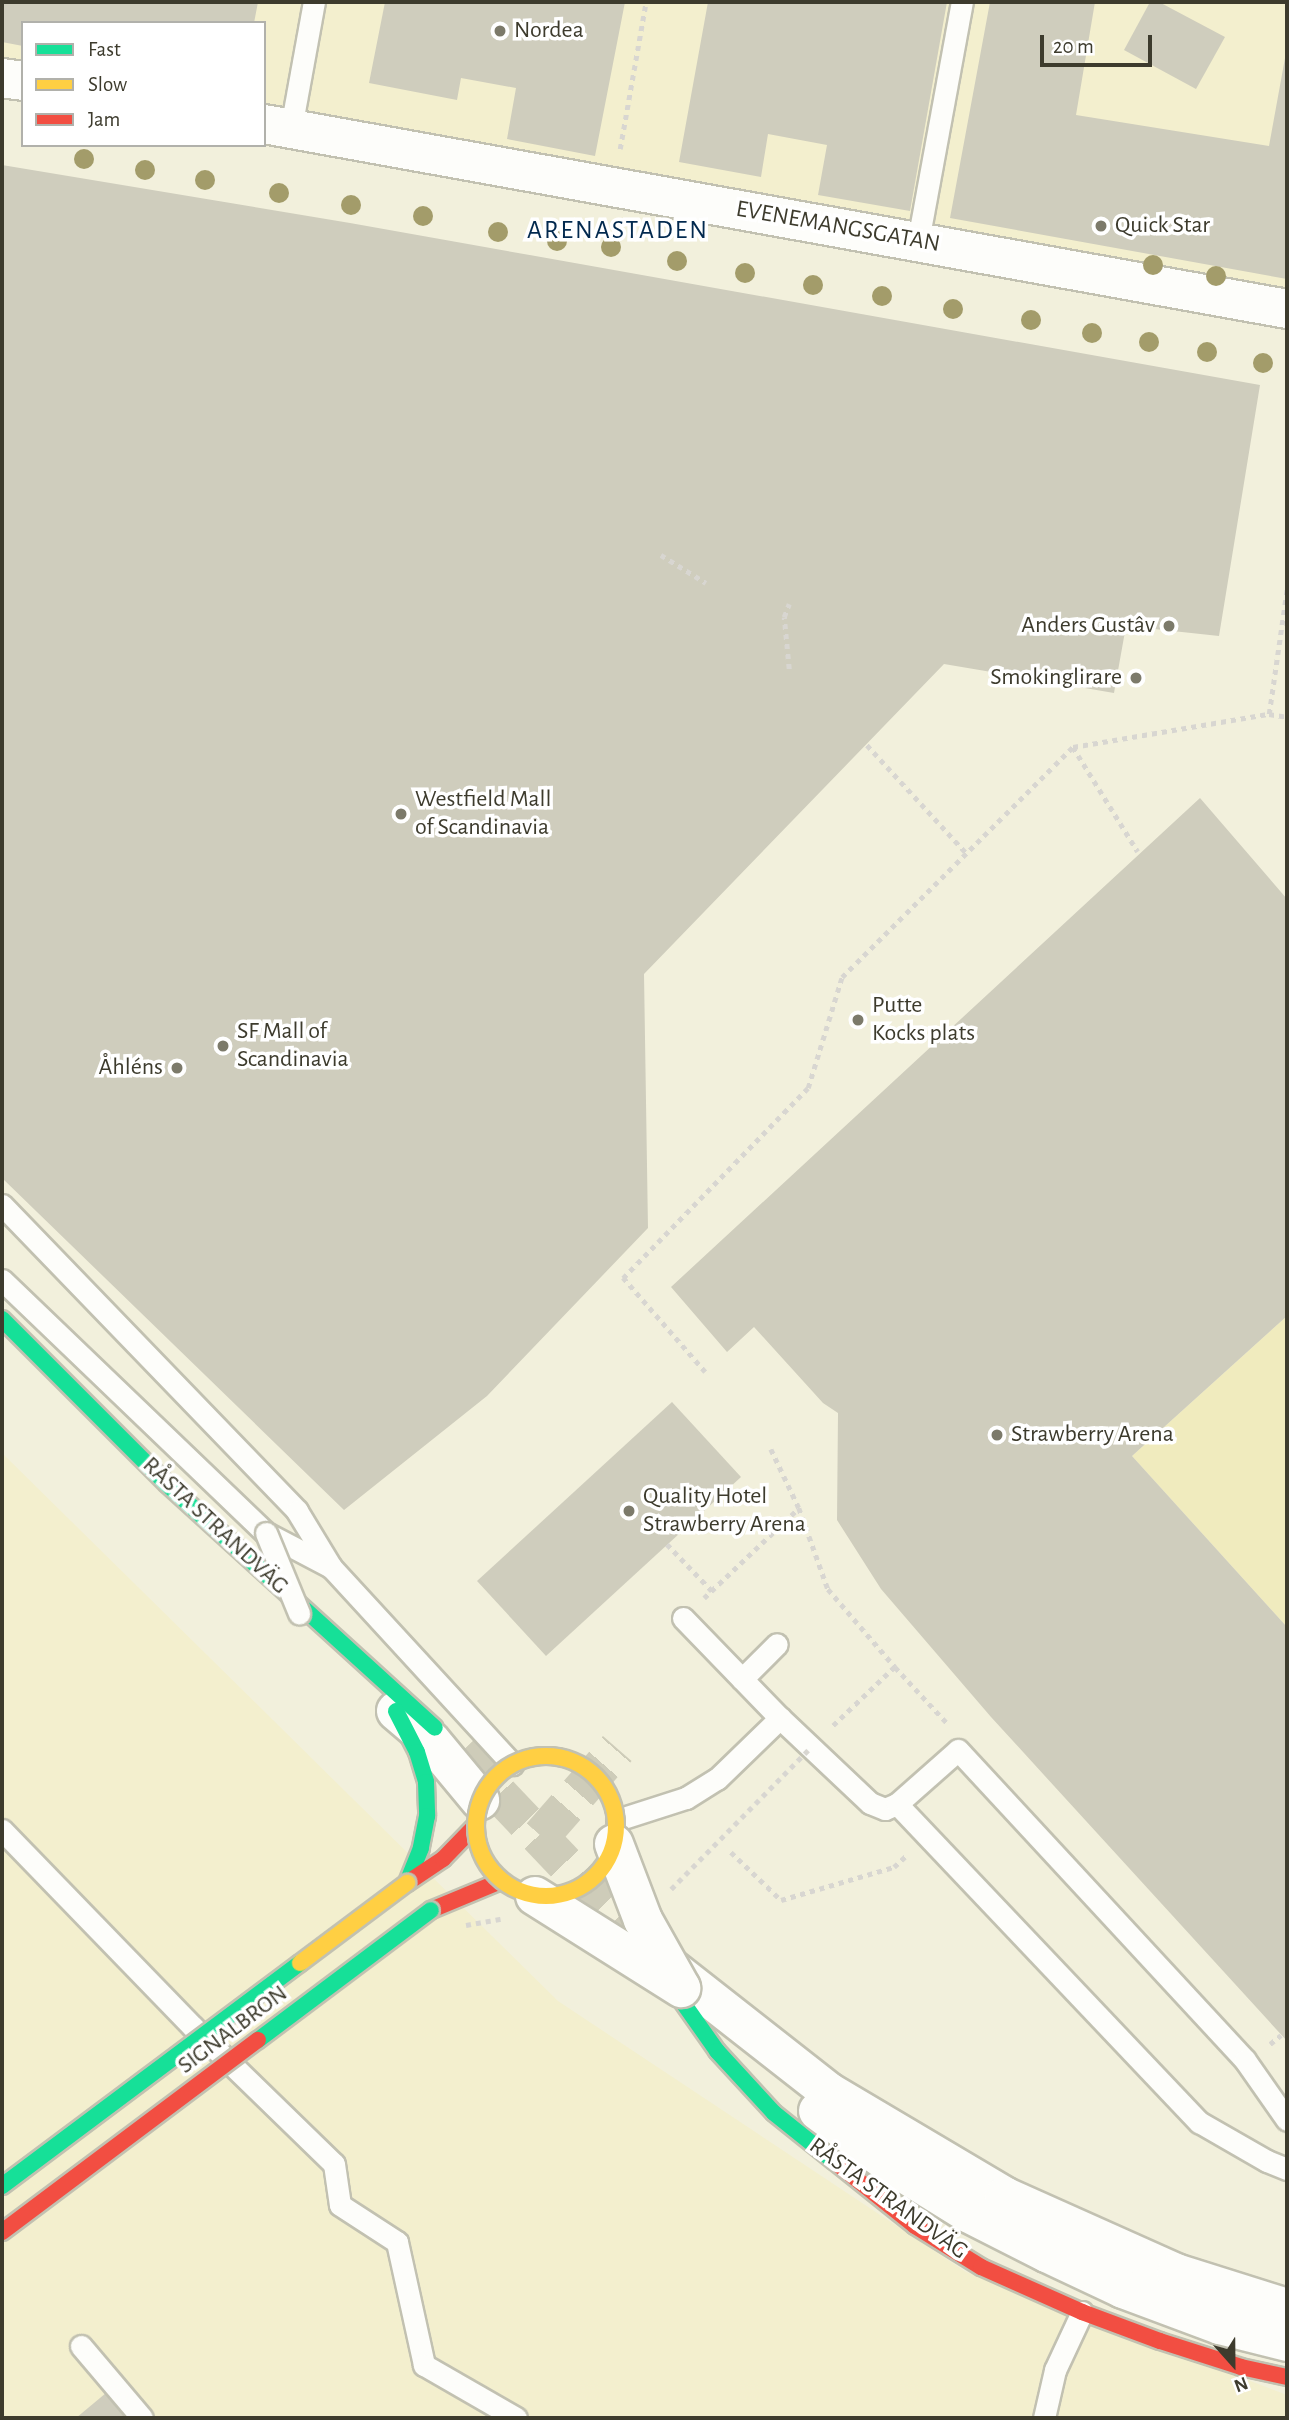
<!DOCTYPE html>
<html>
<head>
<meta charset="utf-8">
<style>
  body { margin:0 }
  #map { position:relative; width:1289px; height:2420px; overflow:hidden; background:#f2f0dc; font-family:"Alegreya Sans",sans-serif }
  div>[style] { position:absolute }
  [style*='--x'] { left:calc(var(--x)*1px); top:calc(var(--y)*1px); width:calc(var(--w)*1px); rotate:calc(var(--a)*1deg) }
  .built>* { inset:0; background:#f3efce }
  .green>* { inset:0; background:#f0ebbe }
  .building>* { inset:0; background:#cfcdbd }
  .street-tunnel>* { height:38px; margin-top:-19px; transform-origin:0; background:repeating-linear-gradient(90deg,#ceccb9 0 38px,transparent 0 57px) }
  .secondary-tunnel>* { height:38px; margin-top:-19px; transform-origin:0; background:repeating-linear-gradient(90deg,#ceccb9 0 38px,transparent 0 57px) }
  .path>* { height:4.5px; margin-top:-2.25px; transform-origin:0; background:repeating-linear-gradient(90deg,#d8d6d1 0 5px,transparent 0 10px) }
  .roads { filter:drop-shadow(2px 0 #c2c1b1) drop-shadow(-2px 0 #c2c1b1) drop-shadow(0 2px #c2c1b1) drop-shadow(0 -2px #c2c1b1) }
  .lane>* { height:21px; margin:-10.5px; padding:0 10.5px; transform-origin:10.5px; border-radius:10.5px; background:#fdfdfa }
  .street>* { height:38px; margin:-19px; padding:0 19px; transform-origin:19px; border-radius:19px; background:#fdfdfa }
  .fast>* { height:16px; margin:-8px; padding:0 8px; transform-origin:8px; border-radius:8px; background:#16e098 }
  .jam>* { height:16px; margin:-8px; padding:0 8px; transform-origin:8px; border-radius:8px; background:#f24e42 }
  .path-bridge>* { height:4.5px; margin-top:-2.25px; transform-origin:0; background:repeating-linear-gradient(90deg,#d8d6d1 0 5px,transparent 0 10px) }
  .bridges { filter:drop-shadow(2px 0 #c2c1b1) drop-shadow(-2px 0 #c2c1b1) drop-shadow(0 2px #c2c1b1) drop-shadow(0 -2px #c2c1b1) }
  .lane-bridge>* { height:21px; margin:-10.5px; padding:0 10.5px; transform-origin:10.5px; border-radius:10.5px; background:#fdfdfa }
  .street-bridge>* { height:38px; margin:-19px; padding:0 19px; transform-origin:19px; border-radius:19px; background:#fdfdfa }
  .fast-bridge>* { height:16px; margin:-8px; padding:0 8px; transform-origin:8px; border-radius:8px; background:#16e098 }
  .slow-bridge>* { height:16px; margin:-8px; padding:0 8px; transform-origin:8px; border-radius:8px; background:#ffcf43 }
  .slow-bridge>.ring { margin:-8px; padding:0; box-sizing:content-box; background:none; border:16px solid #ffcf43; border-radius:50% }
  .jam-bridge>* { height:16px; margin:-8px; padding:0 8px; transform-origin:8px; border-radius:8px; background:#f24e42 }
  .trees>* { width:20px; height:20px; margin:-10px; border-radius:50%; background:#a39c6a }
  .dots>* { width:19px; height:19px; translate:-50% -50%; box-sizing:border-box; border:4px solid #fff; border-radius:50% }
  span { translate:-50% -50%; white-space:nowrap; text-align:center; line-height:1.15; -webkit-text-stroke:7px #fff; paint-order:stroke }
  .poi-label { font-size:24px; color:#3d3b2d }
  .left { translate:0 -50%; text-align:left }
  .right { translate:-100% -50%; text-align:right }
  .street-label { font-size:24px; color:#3d3b2d }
  .neighbourhood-label { font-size:26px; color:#02294e; letter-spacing:2px }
  .frame { position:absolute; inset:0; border:4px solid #3d3b2d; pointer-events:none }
  .legend { position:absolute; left:21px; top:21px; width:245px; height:126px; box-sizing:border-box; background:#fff; border:2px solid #b1b1ab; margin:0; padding:9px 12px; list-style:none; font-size:21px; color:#3d3b2d }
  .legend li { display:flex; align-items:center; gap:14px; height:35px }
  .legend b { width:35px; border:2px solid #b1b1ab }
  .north { position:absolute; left:1198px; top:2329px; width:70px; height:70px; -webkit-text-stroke:5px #fff; paint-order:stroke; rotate:159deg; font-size:19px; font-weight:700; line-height:28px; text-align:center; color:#3d3b2d }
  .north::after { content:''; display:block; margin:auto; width:24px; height:32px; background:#3d3b2d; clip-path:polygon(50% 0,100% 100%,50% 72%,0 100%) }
  .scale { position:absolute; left:1040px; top:35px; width:112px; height:32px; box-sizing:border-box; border:4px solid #3d3b2d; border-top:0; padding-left:9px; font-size:21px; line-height:24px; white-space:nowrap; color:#3d3b2d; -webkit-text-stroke:5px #fff; paint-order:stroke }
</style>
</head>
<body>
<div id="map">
  <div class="built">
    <i style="clip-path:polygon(2px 2px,1287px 2px,1287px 312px,264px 133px,264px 23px,23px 23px,23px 99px,2px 96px)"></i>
    <i style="clip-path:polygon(2px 1453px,558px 2001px,966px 2272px,1287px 2395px,1287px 2418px,2px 2418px)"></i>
  </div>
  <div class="green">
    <i style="clip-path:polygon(1287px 1316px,1287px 1627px,1132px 1456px)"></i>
  </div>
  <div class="building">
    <i style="clip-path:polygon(2px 2px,258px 2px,254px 23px,23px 23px,23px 46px,2px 42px)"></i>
    <i style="clip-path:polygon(385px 2px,625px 2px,595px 156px,507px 139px,516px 88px,461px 78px,457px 100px,369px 83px)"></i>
    <i style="clip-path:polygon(708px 2px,947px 2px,910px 211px,818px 195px,827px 145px,768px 134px,761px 177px,679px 162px)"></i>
    <i style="clip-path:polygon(990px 2px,1095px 2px,1076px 115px,1269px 146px,1287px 47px,1287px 279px,950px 218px)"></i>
    <i style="clip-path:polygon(1150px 2px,1159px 2px,1225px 37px,1196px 89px,1124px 50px)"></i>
    <i style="clip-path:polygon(2px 165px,350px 223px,1260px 385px,1219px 636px,1126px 626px,1114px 693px,944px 664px,644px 974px,648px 1228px,487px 1396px,344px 1510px,2px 1178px)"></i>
    <i style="clip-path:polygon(1200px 798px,1287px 899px,1287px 1316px,1132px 1456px,1287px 1627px,1287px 2041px,991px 1717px,881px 1589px,837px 1520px,838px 1413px,823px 1403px,754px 1327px,727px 1352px,671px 1287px)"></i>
    <i style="clip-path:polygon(672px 1402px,741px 1477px,546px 1656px,477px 1581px)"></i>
    <i style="clip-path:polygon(106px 2393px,127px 2418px,76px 2418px)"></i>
  </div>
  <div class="street-tunnel">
    <i style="--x:541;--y:1836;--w:116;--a:-48.9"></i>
  </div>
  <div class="secondary-tunnel">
    <i style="--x:460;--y:1753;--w:267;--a:46.5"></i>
  </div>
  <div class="path">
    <i style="--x:620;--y:149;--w:149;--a:-80"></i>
    <i style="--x:661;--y:555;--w:53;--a:31.9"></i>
    <i style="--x:789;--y:669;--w:52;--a:-95.5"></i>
    <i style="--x:784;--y:617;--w:14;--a:-69"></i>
    <i style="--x:1269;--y:714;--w:126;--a:-81.8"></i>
    <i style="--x:867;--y:745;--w:149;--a:47.4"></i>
    <i style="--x:1073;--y:747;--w:123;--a:58.2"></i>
    <i style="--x:705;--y:1372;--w:125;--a:-131.1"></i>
    <i style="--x:623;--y:1278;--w:265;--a:-45.8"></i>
    <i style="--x:808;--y:1088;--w:116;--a:-73"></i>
    <i style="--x:842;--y:977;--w:326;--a:-44.9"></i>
    <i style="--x:1073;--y:747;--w:199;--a:-9.6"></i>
    <i style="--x:1269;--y:714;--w:18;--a:9"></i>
    <i style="--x:771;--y:1449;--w:65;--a:64.6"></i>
    <i style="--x:799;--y:1508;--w:86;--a:70.3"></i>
    <i style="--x:828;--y:1589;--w:103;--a:49.3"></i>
    <i style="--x:895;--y:1667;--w:88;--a:136.4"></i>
    <i style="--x:667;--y:1544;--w:65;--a:46.2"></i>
    <i style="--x:704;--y:1598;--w:131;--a:-43.5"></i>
    <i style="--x:895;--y:1667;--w:76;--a:47.1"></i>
    <i style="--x:731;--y:1852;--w:69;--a:43.8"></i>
    <i style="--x:781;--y:1900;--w:118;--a:-16.3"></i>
    <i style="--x:894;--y:1867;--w:18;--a:-43"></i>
    <i style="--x:1270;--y:2044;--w:14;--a:-39"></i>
  </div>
  <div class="roads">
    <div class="lane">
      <i style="--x:291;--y:128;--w:128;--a:-79.7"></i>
      <i style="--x:918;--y:241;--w:243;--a:-79.6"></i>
      <i style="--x:2;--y:1205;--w:425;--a:46"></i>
      <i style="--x:297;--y:1511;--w:66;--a:58.7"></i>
      <i style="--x:331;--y:1567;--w:268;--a:47.4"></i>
      <i style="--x:2;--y:1280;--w:366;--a:43.8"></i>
      <i style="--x:266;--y:1533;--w:73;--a:27.6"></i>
      <i style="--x:683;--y:1618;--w:139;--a:45.9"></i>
      <i style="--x:780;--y:1718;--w:124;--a:43.4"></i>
      <i style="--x:870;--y:1803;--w:16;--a:22"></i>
      <i style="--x:885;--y:1809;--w:13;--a:-23"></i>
      <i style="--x:897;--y:1804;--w:439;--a:46.5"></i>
      <i style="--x:1199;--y:2122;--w:78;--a:29.8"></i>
      <i style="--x:1267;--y:2161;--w:22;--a:22"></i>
      <i style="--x:742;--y:1679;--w:49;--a:-45"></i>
      <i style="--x:897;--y:1804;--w:81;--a:-41.5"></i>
      <i style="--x:958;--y:1750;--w:422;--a:47.2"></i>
      <i style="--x:1245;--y:2060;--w:73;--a:55"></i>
      <i style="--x:617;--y:1820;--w:72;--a:-17.7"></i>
      <i style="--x:686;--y:1798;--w:36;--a:-32"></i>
      <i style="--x:717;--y:1779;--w:88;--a:-44.1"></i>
      <i style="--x:2;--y:1830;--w:273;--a:45.9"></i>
      <i style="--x:192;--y:2026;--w:198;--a:44.2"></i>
      <i style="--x:334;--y:2164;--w:41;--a:81.7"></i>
      <i style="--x:340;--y:2205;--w:68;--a:33"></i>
      <i style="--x:397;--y:2242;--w:126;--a:77.6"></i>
      <i style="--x:424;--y:2365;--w:106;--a:29.9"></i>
      <i style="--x:81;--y:2346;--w:94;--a:49.7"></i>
      <i style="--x:1044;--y:2418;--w:49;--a:-77.1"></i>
      <i style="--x:1055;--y:2370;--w:64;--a:-65"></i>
    </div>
    <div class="street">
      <i style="--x:2;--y:78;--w:21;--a:8"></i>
      <i style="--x:264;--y:124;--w:1040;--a:10.25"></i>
      <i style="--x:396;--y:1711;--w:46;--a:40.6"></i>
      <i style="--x:431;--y:1741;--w:77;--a:50.3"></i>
      <i style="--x:658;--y:1958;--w:217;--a:38.1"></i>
      <i style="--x:829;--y:2092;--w:204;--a:30.7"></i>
      <i style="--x:1004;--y:2196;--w:188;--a:24.1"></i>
      <i style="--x:1176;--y:2273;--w:116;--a:17.5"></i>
      <i style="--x:818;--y:2111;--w:91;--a:36.5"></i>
      <i style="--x:891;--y:2165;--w:91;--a:31.9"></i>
      <i style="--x:968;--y:2213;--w:89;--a:26.9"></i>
      <i style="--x:1047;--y:2253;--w:84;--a:25.3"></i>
      <i style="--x:1123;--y:2289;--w:103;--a:20.4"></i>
      <i style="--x:1220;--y:2325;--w:69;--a:14.2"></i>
    </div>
    <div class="fast">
      <i style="--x:2;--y:1319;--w:233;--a:45"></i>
      <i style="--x:167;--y:1484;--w:362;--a:42.3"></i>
      <i style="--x:396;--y:1711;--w:46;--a:62.9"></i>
      <i style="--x:417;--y:1752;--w:31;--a:73"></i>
      <i style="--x:426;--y:1782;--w:34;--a:88"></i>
      <i style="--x:427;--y:1816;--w:33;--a:101"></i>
      <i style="--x:421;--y:1848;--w:38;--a:112"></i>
      <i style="--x:655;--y:1963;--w:108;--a:54.8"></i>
      <i style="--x:717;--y:2051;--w:84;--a:47.4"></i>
      <i style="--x:774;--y:2113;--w:77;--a:38.7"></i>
    </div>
    <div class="jam">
      <i style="--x:407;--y:1883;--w:43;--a:-33.7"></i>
      <i style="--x:443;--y:1859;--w:46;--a:-45.9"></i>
      <i style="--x:431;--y:1910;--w:76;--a:-22.5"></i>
      <i style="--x:834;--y:2161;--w:104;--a:38.7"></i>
      <i style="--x:915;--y:2226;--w:78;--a:31.8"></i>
      <i style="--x:981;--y:2267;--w:111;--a:24"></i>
      <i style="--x:1082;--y:2312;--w:83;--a:20.4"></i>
      <i style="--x:1160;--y:2341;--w:85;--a:17.8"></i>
      <i style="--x:1241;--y:2367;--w:47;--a:12.3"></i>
    </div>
  </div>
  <div class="path-bridge">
    <i style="--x:671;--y:1889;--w:198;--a:-45.4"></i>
    <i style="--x:466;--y:1925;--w:40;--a:-10"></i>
  </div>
  <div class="bridges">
    <div class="lane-bridge">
      <i style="--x:266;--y:1533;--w:87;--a:67.6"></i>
    </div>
    <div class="street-bridge">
      <i style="--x:614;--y:1844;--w:81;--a:69.1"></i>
      <i style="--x:643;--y:1920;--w:76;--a:60.7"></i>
      <i style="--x:535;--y:1896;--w:173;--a:32.2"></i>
    </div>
    <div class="fast-bridge">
      <i style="--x:258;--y:2040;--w:216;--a:-36.9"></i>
      <i style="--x:2;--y:2186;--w:372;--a:-36.8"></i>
    </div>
    <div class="slow-bridge">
      <i class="ring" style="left:476px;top:1756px;width:124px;height:124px"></i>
      <i style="--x:300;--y:1963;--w:134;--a:-36.8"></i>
    </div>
    <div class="jam-bridge">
      <i style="--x:2;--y:2232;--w:320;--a:-36.9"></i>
    </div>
  </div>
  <div class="trees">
    <i style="left:84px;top:159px"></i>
    <i style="left:145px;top:170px"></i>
    <i style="left:205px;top:180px"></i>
    <i style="left:279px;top:193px"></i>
    <i style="left:351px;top:205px"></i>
    <i style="left:423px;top:216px"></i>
    <i style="left:498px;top:232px"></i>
    <i style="left:557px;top:241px"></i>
    <i style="left:611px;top:247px"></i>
    <i style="left:677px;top:261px"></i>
    <i style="left:1153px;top:265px"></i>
    <i style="left:745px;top:273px"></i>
    <i style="left:1216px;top:276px"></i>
    <i style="left:813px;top:285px"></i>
    <i style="left:882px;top:296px"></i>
    <i style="left:953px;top:309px"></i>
    <i style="left:1031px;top:320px"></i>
    <i style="left:1092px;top:333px"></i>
    <i style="left:1149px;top:342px"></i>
    <i style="left:1207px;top:352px"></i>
    <i style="left:1263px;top:363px"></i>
  </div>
  <div class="dots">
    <i style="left:500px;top:31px;background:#7c7a6a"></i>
    <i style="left:1101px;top:226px;background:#7c7a6a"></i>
    <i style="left:1169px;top:626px;background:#7c7a6a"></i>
    <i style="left:1136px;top:678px;background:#7c7a6a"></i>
    <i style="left:401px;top:814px;background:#7c7a6a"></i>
    <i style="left:858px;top:1020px;background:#7c7a6a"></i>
    <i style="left:223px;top:1046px;background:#7c7a6a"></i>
    <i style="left:177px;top:1068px;background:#7c7a6a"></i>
    <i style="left:997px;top:1435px;background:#7c7a6a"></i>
    <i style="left:629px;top:1511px;background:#7c7a6a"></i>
  </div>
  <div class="poi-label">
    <span class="left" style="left:514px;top:31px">Nordea</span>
    <span class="left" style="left:1115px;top:226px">Quick Star</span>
    <span class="right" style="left:1155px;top:626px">Anders Gustâv</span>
    <span class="right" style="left:1122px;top:678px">Smokinglirare</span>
    <span class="left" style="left:415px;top:814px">Westfield Mall<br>of Scandinavia</span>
    <span class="left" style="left:872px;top:1020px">Putte<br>Kocks plats</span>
    <span class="left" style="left:237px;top:1046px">SF Mall of<br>Scandinavia</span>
    <span class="right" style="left:163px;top:1068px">Åhléns</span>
    <span class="left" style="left:1011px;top:1435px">Strawberry Arena</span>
    <span class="left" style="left:643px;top:1511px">Quality Hotel<br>Strawberry Arena</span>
  </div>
  <div class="street-label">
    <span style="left:838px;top:227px;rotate:10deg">EVENEMANGSGATAN</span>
    <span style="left:215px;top:1526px;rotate:43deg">RÅSTA STRANDVÄG</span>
    <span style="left:233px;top:2030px;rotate:-37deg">SIGNALBRON</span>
    <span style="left:888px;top:2199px;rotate:36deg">RÅSTA STRANDVÄG</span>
  </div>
  <div class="neighbourhood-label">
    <span style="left:618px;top:231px">ARENASTADEN</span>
  </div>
  <div class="frame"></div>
  <ul class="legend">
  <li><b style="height:9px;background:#16e098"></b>Fast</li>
  <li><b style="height:9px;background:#ffcf43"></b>Slow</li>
  <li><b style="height:9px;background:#f24e42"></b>Jam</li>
  </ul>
  <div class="north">N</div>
  <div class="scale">20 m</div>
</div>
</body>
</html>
